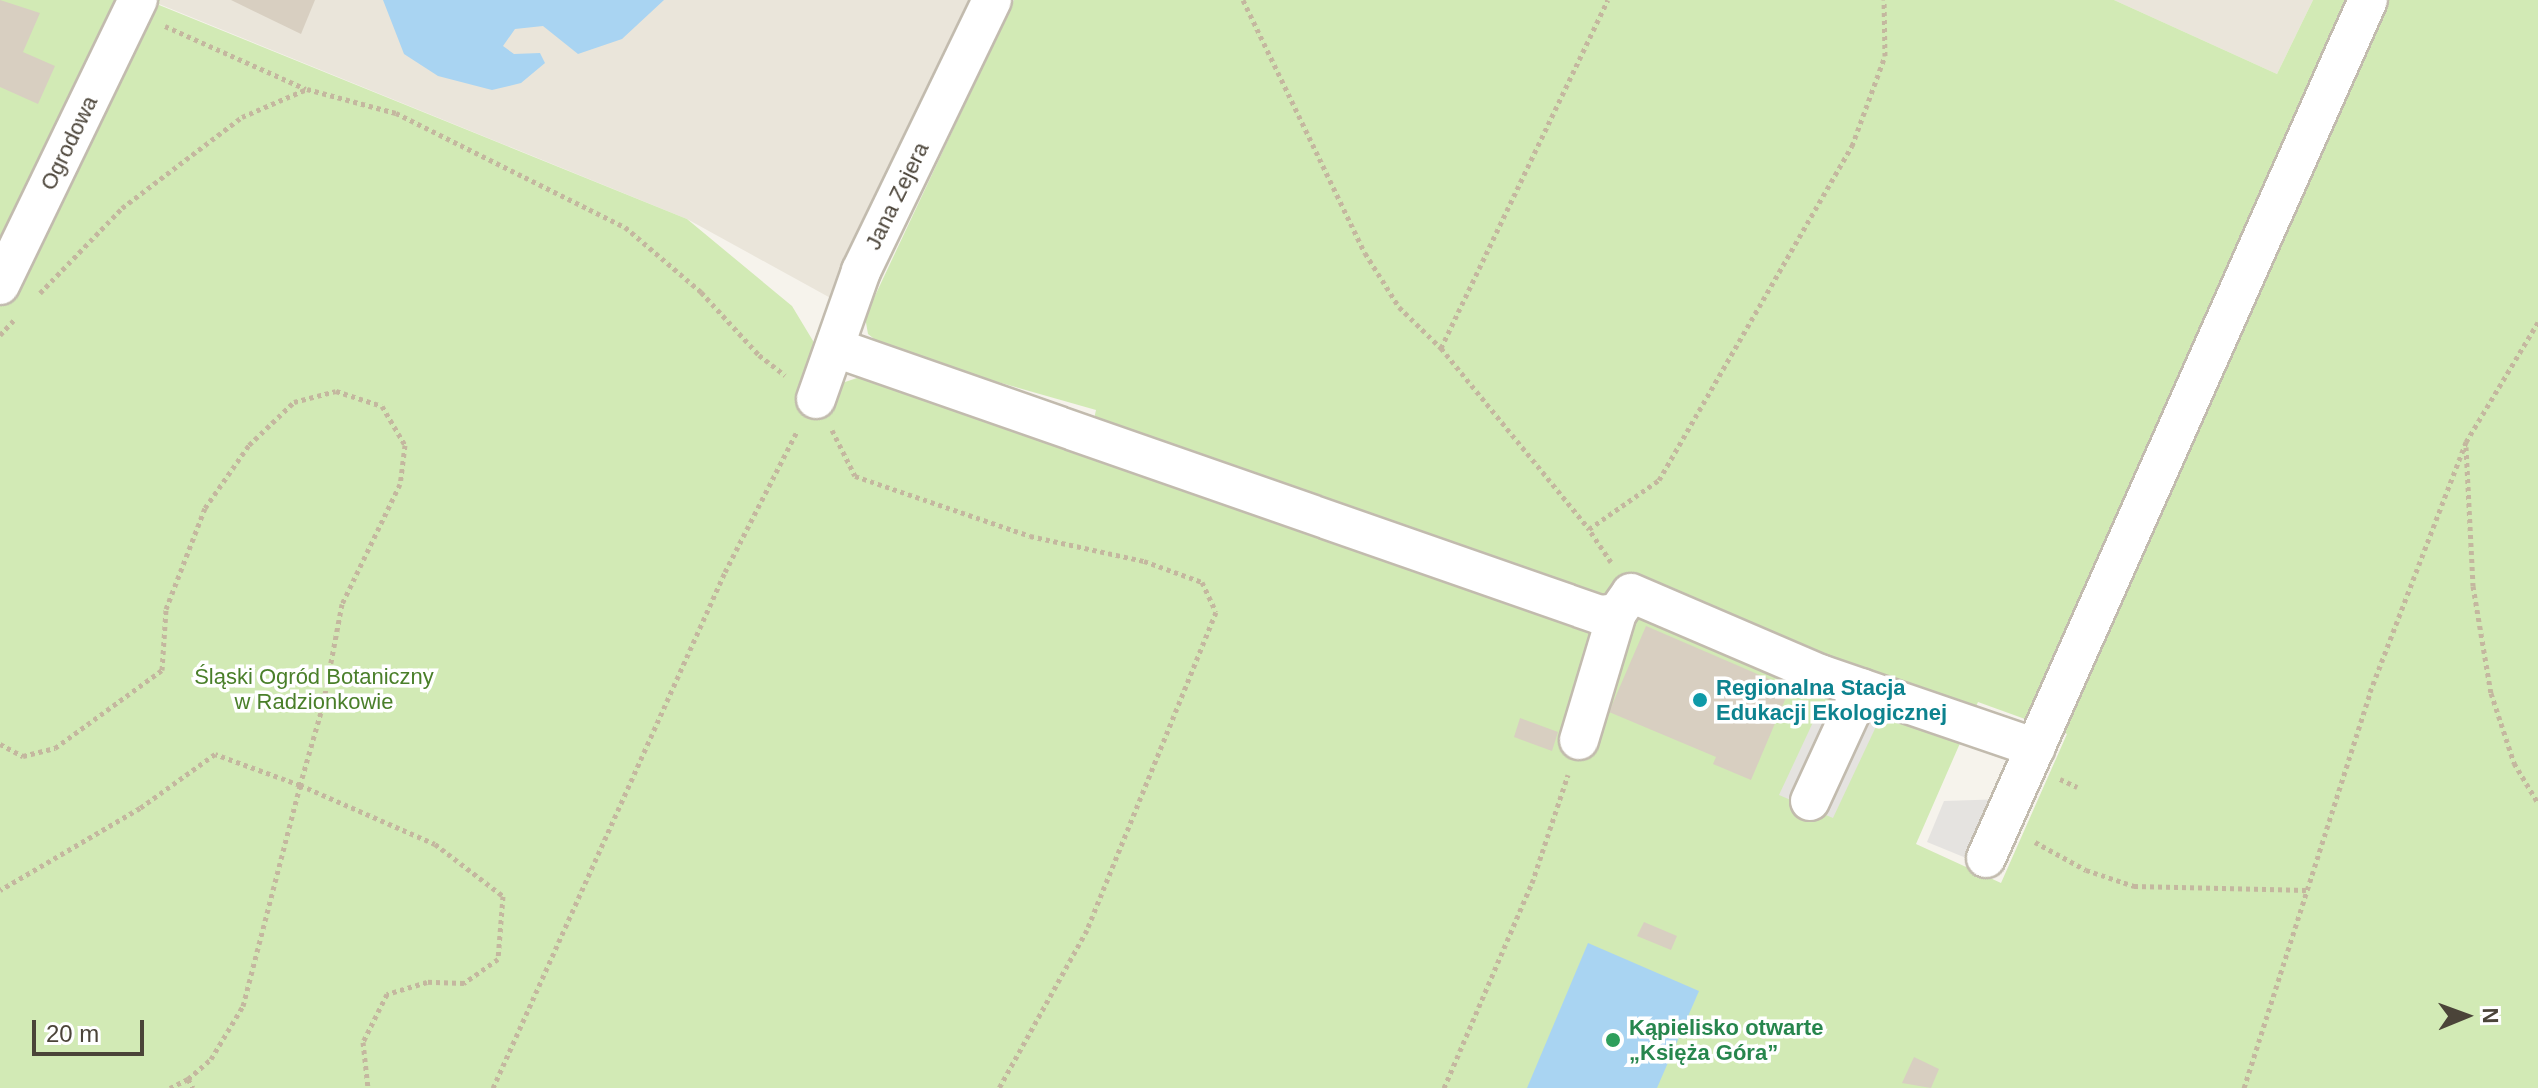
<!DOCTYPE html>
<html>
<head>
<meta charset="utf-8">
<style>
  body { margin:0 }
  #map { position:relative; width:2538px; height:1088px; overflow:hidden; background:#f6f3ec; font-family:Arial,sans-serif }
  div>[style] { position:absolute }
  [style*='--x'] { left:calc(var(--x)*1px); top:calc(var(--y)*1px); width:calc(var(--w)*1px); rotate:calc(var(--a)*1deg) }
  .residential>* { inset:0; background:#eae5da }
  .green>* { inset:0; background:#d2eab5 }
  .parking>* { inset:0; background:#e5e3e0 }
  .water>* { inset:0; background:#a9d4f2 }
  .building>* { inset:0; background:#d8cfc1 }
  .path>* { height:5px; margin-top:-2.5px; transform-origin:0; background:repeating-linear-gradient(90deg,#c4b79f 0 4px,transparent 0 8px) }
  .roads { filter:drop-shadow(2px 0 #c2bbae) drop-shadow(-2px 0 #c2bbae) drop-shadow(0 2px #c2bbae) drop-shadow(0 -2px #c2bbae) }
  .minor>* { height:38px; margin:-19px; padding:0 19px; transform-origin:19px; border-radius:19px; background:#fff }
  .dots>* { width:22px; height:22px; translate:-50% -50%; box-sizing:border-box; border:4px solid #fff; border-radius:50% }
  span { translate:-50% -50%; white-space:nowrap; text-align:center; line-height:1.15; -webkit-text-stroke:7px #fff; paint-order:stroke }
  .street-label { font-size:22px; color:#4b4439 }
  .park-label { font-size:22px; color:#4a7f2a }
  .culture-label { font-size:22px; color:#0d838f; font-weight:700 }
  .left { translate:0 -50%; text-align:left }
  .leisure-label { font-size:22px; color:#27864d; font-weight:700 }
  .north { position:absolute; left:2426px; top:976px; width:80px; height:80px; -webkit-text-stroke:6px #fff; paint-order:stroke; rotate:89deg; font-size:22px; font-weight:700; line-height:32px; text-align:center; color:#4b4439 }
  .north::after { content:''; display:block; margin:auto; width:28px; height:36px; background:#4b4439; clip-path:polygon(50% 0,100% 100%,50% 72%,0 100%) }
  .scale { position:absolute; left:32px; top:1020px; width:112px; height:36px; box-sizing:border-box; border:4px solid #4b4439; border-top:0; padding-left:10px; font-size:24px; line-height:28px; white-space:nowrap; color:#4b4439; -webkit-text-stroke:6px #fff; paint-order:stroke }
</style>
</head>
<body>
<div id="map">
  <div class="residential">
    <i style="clip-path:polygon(160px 0,1004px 0,865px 317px,687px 219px,159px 4px)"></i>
    <i style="clip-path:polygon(2114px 0,2313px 0,2277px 74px)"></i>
  </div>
  <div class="green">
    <i style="clip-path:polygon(evenodd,0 0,160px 0,159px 5px,687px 219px,792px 306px,839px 384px,872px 373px,1089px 441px,1096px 410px,889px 351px,868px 334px,865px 317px,1014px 0,2114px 0,2277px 74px,2313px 0,2538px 0,2538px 1088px,0 1088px,0 0,1978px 702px,2067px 734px,2001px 883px,1916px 844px,1978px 702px)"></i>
  </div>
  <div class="parking">
    <i style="clip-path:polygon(1822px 703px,1880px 718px,1833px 818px,1779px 795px)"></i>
    <i style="clip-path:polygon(2006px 799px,1993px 869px,1927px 842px,1944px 801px)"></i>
  </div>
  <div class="water">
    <i style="clip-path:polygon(383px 0,664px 0,622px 39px,578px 54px,543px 26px,515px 29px,503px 46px,514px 54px,540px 53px,545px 63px,521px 83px,492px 90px,438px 76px,404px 54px)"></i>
    <i style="clip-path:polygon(1588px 943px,1699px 991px,1657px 1088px,1527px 1088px)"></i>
  </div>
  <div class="building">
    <i style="clip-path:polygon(0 0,40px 13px,23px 52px,55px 66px,38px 104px,0 87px)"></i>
    <i style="clip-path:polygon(231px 0,315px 0,301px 34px)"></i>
    <i style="clip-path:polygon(1646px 626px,1790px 688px,1751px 780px,1713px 764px,1716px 757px,1609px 712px)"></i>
    <i style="clip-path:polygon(1520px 718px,1558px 732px,1552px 751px,1514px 737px)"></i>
    <i style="clip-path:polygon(1644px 922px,1677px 936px,1671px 950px,1637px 936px)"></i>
    <i style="clip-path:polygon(1914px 1057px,1939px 1069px,1931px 1088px,1902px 1083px)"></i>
  </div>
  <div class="path">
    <i style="--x:1243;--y:0;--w:281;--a:64.3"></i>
    <i style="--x:1365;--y:253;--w:64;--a:57.8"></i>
    <i style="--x:1399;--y:307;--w:59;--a:44.3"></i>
    <i style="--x:1441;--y:348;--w:234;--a:50.7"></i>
    <i style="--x:165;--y:26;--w:154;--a:24.1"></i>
    <i style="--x:40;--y:293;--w:118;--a:-46"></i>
    <i style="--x:122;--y:208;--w:151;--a:-37.2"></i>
    <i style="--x:242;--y:117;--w:71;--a:-23.3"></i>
    <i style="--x:307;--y:89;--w:92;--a:15.1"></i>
    <i style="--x:396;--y:113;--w:256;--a:26.5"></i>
    <i style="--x:625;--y:227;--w:100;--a:40.5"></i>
    <i style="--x:701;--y:292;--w:86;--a:47.4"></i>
    <i style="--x:759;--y:355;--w:33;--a:38"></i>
    <i style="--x:0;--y:335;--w:21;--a:-47"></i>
    <i style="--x:1441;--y:348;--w:386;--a:-64.4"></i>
    <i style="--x:832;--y:430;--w:51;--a:63.4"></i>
    <i style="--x:855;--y:476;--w:185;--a:18.9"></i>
    <i style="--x:1030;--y:536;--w:117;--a:12.4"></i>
    <i style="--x:1144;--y:561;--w:62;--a:19.9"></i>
    <i style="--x:1202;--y:582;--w:33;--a:65"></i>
    <i style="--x:1216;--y:612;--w:343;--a:112.1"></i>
    <i style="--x:1087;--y:930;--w:181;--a:119.1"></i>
    <i style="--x:2466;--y:447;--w:139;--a:87.1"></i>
    <i style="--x:2473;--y:586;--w:109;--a:80.5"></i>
    <i style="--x:2491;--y:693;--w:74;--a:71.8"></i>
    <i style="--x:2514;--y:763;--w:47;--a:59"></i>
    <i style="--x:1611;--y:562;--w:40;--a:-124"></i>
    <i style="--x:1589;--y:529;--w:85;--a:-35"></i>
    <i style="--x:1659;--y:480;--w:386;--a:-60"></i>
    <i style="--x:1852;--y:146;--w:96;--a:-69.9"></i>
    <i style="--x:1885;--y:56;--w:56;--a:-91"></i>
    <i style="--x:0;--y:744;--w:26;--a:28"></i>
    <i style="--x:23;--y:756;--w:33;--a:-14"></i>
    <i style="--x:55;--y:748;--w:132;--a:-36.1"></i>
    <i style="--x:162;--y:670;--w:61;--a:-86.2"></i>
    <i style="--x:166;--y:609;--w:108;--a:-68.9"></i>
    <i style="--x:205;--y:508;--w:77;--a:-55.1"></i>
    <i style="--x:249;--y:445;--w:62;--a:-43.7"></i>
    <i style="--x:294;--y:402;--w:43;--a:-14.7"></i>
    <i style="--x:336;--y:391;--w:48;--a:18.1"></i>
    <i style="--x:382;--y:406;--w:45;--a:59.5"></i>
    <i style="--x:405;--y:445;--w:39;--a:97"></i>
    <i style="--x:400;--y:484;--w:133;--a:115.8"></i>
    <i style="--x:342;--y:604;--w:103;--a:100.7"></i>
    <i style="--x:323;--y:705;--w:83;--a:106"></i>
    <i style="--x:300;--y:785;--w:90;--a:-160"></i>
    <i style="--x:215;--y:754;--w:92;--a:144.2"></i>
    <i style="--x:140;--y:808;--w:162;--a:149.6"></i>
    <i style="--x:2060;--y:779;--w:19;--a:25"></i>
    <i style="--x:2035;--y:842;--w:58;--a:28.8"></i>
    <i style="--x:2086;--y:870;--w:51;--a:18.4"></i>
    <i style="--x:2134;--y:886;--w:172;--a:1.3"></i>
    <i style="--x:188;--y:1079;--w:30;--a:-41"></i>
    <i style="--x:211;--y:1059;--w:62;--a:-58.9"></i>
    <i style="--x:243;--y:1006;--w:228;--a:-75.5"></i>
    <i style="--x:300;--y:785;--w:147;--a:23.6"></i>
    <i style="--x:435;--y:844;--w:86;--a:37.4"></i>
    <i style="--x:503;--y:896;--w:63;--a:94.5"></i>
    <i style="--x:498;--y:959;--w:42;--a:144.8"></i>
    <i style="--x:464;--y:983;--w:37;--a:-178"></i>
    <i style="--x:427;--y:982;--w:42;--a:163.3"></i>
    <i style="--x:387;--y:994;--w:54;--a:116.6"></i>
    <i style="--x:363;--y:1042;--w:46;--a:83.8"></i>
    <i style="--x:170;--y:1088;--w:20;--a:-27"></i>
    <i style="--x:188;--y:1079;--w:10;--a:61"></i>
    <i style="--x:493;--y:1088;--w:566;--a:-65.79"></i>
    <i style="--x:725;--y:572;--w:158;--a:-62.9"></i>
    <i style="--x:1444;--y:1088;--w:223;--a:-66.8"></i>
    <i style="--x:1532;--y:883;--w:114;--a:-71.6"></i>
    <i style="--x:2244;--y:1088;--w:416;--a:-72.3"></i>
    <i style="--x:2370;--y:692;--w:268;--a:-69"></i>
    <i style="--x:2466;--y:442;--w:140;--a:-59"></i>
  </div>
  <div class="roads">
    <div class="minor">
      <i style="--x:0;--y:285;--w:317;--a:-64.2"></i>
      <i style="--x:836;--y:348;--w:809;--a:19.26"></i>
      <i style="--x:1600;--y:615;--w:17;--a:-7"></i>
      <i style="--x:1617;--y:613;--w:24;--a:-55"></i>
      <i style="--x:1631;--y:593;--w:206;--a:23.2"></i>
      <i style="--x:1820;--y:674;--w:228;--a:18.9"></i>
      <i style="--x:816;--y:399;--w:136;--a:-70.6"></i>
      <i style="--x:861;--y:271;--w:301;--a:-64.2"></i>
      <i style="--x:1579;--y:740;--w:133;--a:-73.3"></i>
      <i style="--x:1810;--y:801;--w:124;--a:-65.3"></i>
      <i style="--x:1986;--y:858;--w:939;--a:-66"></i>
    </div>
  </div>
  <div class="dots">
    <i style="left:1700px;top:700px;background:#0f9aa8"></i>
    <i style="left:1613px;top:1040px;background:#2e9e5b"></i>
  </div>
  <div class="street-label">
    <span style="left:69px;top:143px;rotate:-64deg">Ogrodowa</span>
    <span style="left:897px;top:196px;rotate:-64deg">Jana Zejera</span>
  </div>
  <div class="park-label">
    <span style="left:314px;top:689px">Śląski Ogród Botaniczny<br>w Radzionkowie</span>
  </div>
  <div class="culture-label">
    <span class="left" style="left:1716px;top:700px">Regionalna Stacja<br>Edukacji Ekologicznej</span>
  </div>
  <div class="leisure-label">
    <span class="left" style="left:1629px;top:1040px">Kąpielisko otwarte<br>„Księża Góra”</span>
  </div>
  <div class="north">N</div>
  <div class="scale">20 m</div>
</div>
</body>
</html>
